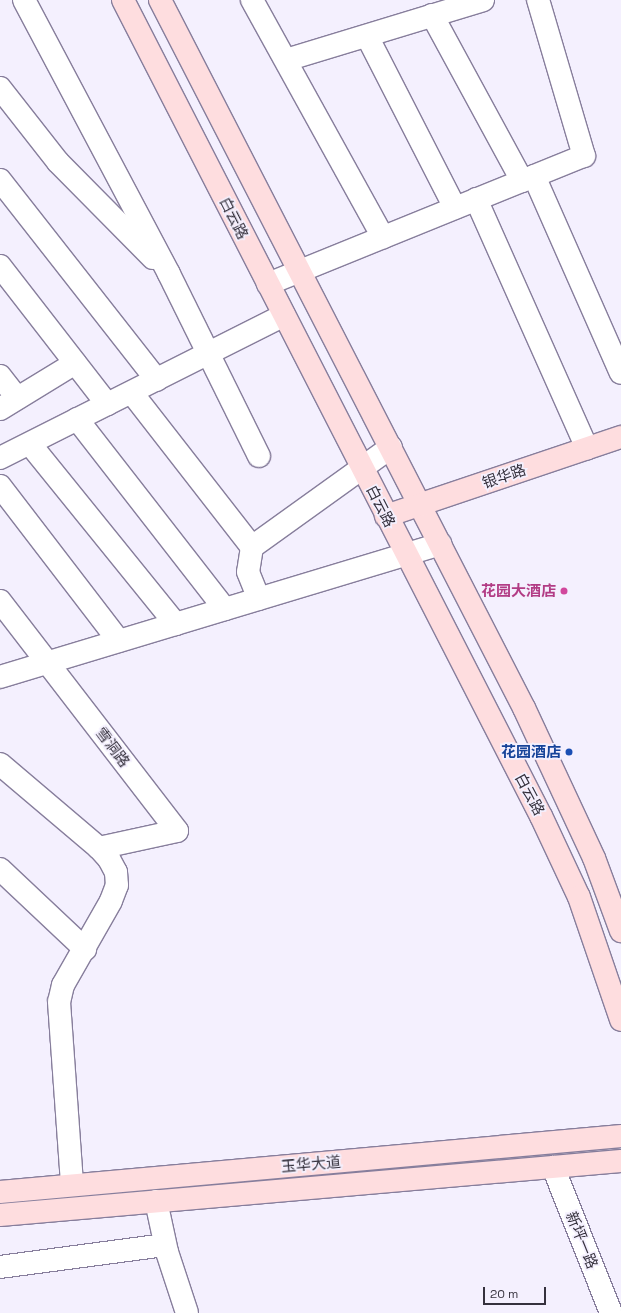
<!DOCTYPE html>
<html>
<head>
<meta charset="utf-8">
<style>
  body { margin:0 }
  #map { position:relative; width:621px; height:1313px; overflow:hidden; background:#f4f0fe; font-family:"Space Grotesk","Noto Sans SC",sans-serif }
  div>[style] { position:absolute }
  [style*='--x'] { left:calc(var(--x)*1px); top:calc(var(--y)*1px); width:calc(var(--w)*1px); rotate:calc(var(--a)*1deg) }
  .roads { filter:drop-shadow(1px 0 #877e9c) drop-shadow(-1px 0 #877e9c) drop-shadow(0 1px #877e9c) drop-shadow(0 -1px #877e9c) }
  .minor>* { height:22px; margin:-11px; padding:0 11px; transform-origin:11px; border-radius:11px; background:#fff }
  .major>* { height:22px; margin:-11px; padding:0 11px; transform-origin:11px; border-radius:11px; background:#fedddf }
  .dots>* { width:11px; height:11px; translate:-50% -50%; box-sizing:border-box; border:2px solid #f4f0fe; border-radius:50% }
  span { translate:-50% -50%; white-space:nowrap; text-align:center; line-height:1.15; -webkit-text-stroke:3.5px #f4f0fe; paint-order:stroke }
  .street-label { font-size:15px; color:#35313d }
  .hotel-label { font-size:15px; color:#b23c85; font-weight:700 }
  .right { translate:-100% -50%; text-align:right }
  .transit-label { font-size:15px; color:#164399; font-weight:700 }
  .scale { position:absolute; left:483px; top:1287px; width:63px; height:18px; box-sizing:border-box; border:2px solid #35313d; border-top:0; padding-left:5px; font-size:12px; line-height:14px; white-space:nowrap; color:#35313d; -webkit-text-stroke:3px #f4f0fe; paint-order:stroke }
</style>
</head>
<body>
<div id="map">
  <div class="roads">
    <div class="minor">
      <i style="--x:24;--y:0;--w:310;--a:62.1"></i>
      <i style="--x:169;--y:274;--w:203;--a:63.7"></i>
      <i style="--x:252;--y:0;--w:271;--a:61.1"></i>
      <i style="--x:432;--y:15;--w:189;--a:61.5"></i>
      <i style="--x:367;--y:36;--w:193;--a:62.9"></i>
      <i style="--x:286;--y:60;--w:206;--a:-16.9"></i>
      <i style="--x:0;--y:88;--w:94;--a:51.9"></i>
      <i style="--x:58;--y:162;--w:135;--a:45.3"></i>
      <i style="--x:534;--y:176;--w:215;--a:66.2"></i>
      <i style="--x:0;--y:180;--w:254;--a:51.9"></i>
      <i style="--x:476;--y:199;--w:273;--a:66"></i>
      <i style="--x:0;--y:266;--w:175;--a:52.2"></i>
      <i style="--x:268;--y:284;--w:341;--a:-22.1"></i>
      <i style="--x:584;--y:156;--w:163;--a:-106.4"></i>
      <i style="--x:0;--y:376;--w:28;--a:52"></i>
      <i style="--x:132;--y:393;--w:195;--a:52.1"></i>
      <i style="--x:252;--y:547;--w:171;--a:-35.7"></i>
      <i style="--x:0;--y:409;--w:88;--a:-31.5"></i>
      <i style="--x:77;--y:419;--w:241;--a:52.1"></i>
      <i style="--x:30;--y:444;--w:232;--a:51"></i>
      <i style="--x:0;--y:458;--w:318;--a:-26.7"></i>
      <i style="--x:0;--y:486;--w:195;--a:52.5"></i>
      <i style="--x:252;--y:547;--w:25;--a:99"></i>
      <i style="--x:248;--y:572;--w:29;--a:68"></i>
      <i style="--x:0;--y:601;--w:290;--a:52.4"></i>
      <i style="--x:177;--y:831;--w:80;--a:167.7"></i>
      <i style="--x:0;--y:677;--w:460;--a:-16.8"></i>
      <i style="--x:0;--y:764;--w:130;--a:40.3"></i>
      <i style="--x:99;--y:848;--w:15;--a:48"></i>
      <i style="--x:109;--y:859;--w:15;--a:62"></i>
      <i style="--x:116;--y:872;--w:13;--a:86"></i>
      <i style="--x:117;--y:885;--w:17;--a:111"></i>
      <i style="--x:111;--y:901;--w:97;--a:119.7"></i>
      <i style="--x:63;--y:985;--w:17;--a:103"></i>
      <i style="--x:59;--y:1002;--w:183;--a:85.9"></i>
      <i style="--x:0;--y:869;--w:117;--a:43.3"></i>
      <i style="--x:553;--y:1167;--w:157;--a:68.3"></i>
      <i style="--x:156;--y:1201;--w:52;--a:77.8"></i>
      <i style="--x:167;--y:1252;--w:64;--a:71.8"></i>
      <i style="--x:0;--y:1267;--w:166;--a:-7.6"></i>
    </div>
    <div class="major">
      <i style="--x:123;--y:0;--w:917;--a:62.88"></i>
      <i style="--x:541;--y:816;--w:89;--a:64.9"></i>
      <i style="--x:579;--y:897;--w:130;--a:71.1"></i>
      <i style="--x:160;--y:0;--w:796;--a:62.79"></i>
      <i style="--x:524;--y:708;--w:166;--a:65"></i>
      <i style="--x:594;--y:858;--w:78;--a:69.7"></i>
      <i style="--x:386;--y:516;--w:248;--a:-18.6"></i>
      <i style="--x:0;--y:1192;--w:624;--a:-5.15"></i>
      <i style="--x:0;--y:1215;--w:623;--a:-4.97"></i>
    </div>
  </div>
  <div class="dots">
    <i style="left:564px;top:591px;background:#d1479c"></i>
    <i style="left:569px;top:752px;background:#1a4fb4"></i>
  </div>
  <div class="street-label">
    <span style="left:234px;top:218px;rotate:63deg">白云路</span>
    <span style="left:504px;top:476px;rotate:-19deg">银华路</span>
    <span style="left:381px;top:506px;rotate:63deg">白云路</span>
    <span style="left:113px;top:747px;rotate:53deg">雪洞路</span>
    <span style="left:530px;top:794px;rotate:62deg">白云路</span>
    <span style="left:311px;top:1164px;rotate:-5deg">玉华大道</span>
    <span style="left:582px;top:1240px;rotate:68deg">新坪一路</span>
  </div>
  <div class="hotel-label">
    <span class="right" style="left:556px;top:591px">花园大酒店</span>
  </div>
  <div class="transit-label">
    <span class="right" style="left:561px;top:752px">花园酒店</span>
  </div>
  <div class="scale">20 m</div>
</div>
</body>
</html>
